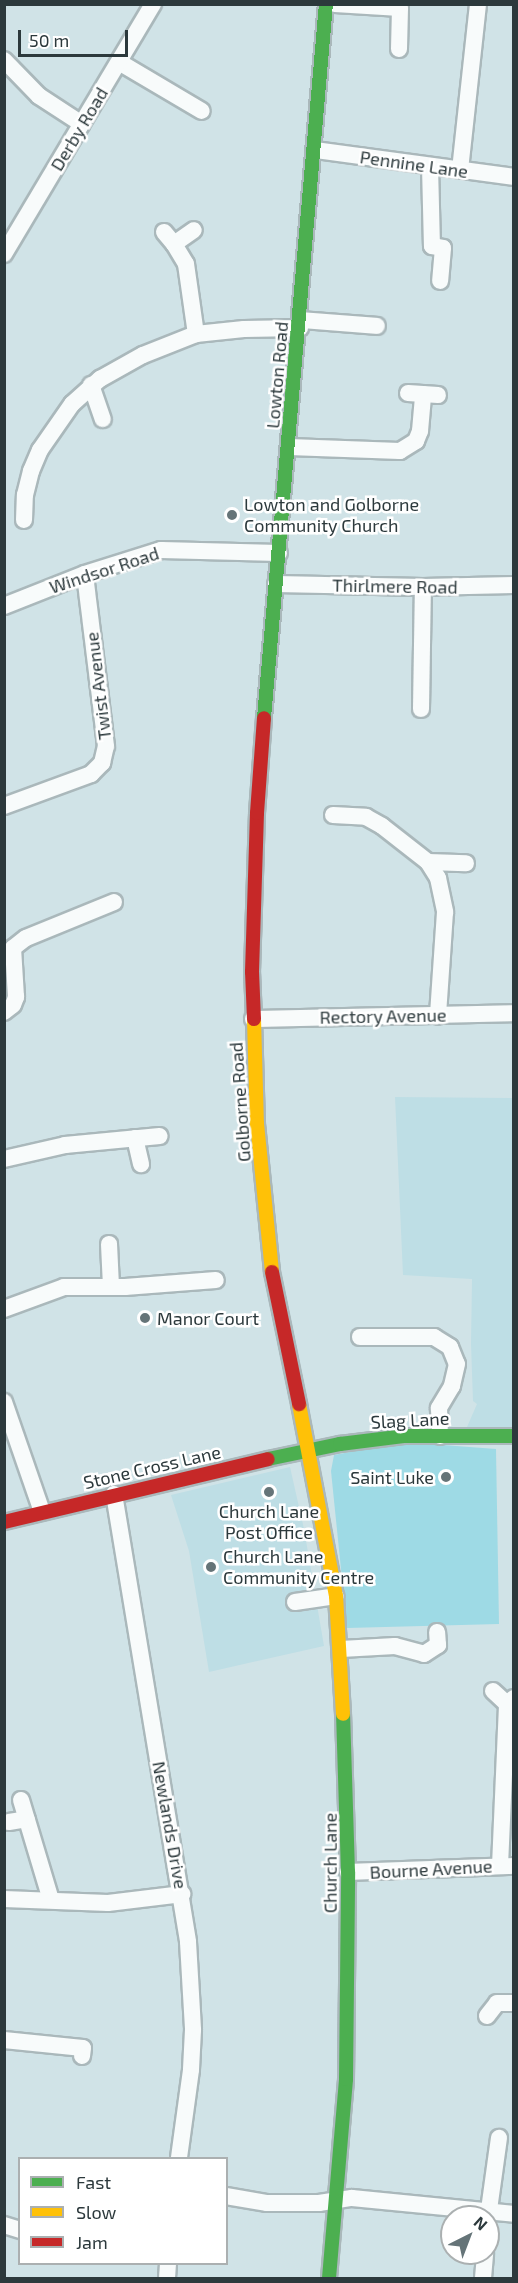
<!DOCTYPE html>
<html>
<head>
<meta charset="utf-8">
<style>
  body { margin:0 }
  #map { position:relative; width:518px; height:2283px; overflow:hidden; background:#d0e3e7; font-family:"Exo 2",sans-serif }
  div>[style] { position:absolute }
  [style*='--x'] { left:calc(var(--x)*1px); top:calc(var(--y)*1px); width:calc(var(--w)*1px); rotate:calc(var(--a)*1deg) }
  .built>* { inset:0; background:#bedee5 }
  .green>* { inset:0; background:#9edae5 }
  .roads { filter:drop-shadow(2px 0 #aab8bb) drop-shadow(-2px 0 #aab8bb) drop-shadow(0 2px #aab8bb) drop-shadow(0 -2px #aab8bb) }
  .street>* { height:16px; margin:-8px; padding:0 8px; transform-origin:8px; border-radius:8px; background:#f8fbfb }
  .fast>* { height:14px; margin:-7px; padding:0 7px; transform-origin:7px; border-radius:7px; background:#4caf50 }
  .slow>* { height:14px; margin:-7px; padding:0 7px; transform-origin:7px; border-radius:7px; background:#ffc107 }
  .jam>* { height:14px; margin:-7px; padding:0 7px; transform-origin:7px; border-radius:7px; background:#c62828 }
  .dots>* { width:16px; height:16px; translate:-50% -50%; box-sizing:border-box; border:3px solid #fff; border-radius:50% }
  span { translate:-50% -50%; white-space:nowrap; text-align:center; line-height:1.15; -webkit-text-stroke:5px #fff; paint-order:stroke }
  .street-label { font-size:18px; color:#2c393c }
  .poi-label { font-size:18px; color:#2c393c }
  .left { translate:0 -50%; text-align:left }
  .right { translate:-100% -50%; text-align:right }
  .frame { position:absolute; inset:0; border:6px solid #2c393c; pointer-events:none }
  .legend { position:absolute; left:18px; top:2157px; width:210px; height:108px; box-sizing:border-box; background:#fff; border:2px solid #abb0b1; margin:0; padding:8px 10px; list-style:none; font-size:18px; color:#2c393c }
  .legend li { display:flex; align-items:center; gap:12px; height:30px }
  .legend b { width:30px; border:2px solid #abb0b1 }
  .north { position:absolute; left:440px; top:2205px; width:60px; height:60px; box-sizing:border-box; background:#fff; border:2px solid #abb0b1; border-radius:50%; rotate:42deg; font-size:16px; font-weight:700; line-height:24px; text-align:center; color:#2c393c }
  .north::after { content:''; display:block; margin:auto; width:21px; height:27px; background:#657478; clip-path:polygon(50% 0,100% 100%,50% 72%,0 100%) }
  .scale { position:absolute; left:18px; top:30px; width:110px; height:27px; box-sizing:border-box; border:3px solid #2c393c; border-top:0; padding-left:8px; font-size:18px; line-height:21px; white-space:nowrap; color:#2c393c; -webkit-text-stroke:4px #fff; paint-order:stroke }
</style>
</head>
<body>
<div id="map">
  <div class="built">
    <i style="clip-path:polygon(395px 1097px,513px 1098px,513px 1427px,467px 1427px,477px 1404px,473px 1401px,471px 1344px,472px 1279px,403px 1275px)"></i>
    <i style="clip-path:polygon(290px 1467px,304px 1529px,324px 1646px,209px 1672px,189px 1551px,171px 1495px)"></i>
  </div>
  <div class="green">
    <i style="clip-path:polygon(403px 1442px,496px 1449px,499px 1624px,347px 1628px,331px 1471px,334px 1455px)"></i>
  </div>
  <div class="roads">
    <div class="street">
      <i style="--x:335;--y:4;--w:65;--a:3.5"></i>
      <i style="--x:400;--y:8;--w:41;--a:91.4"></i>
      <i style="--x:4;--y:60;--w:50;--a:45.8"></i>
      <i style="--x:39;--y:96;--w:51;--a:33.1"></i>
      <i style="--x:119;--y:62;--w:96;--a:30.6"></i>
      <i style="--x:315;--y:150;--w:201;--a:7.7"></i>
      <i style="--x:430;--y:166;--w:80;--a:88.6"></i>
      <i style="--x:432;--y:246;--w:11;--a:10"></i>
      <i style="--x:443;--y:248;--w:33;--a:95"></i>
      <i style="--x:460;--y:170;--w:167;--a:-83.8"></i>
      <i style="--x:164;--y:232;--w:16;--a:50"></i>
      <i style="--x:174;--y:244;--w:24;--a:-35"></i>
      <i style="--x:174;--y:244;--w:23;--a:59"></i>
      <i style="--x:186;--y:264;--w:71;--a:81.9"></i>
      <i style="--x:4;--y:254;--w:291;--a:-59.2"></i>
      <i style="--x:301;--y:320;--w:76;--a:4.5"></i>
      <i style="--x:91;--y:385;--w:36;--a:71"></i>
      <i style="--x:408;--y:393;--w:30;--a:4"></i>
      <i style="--x:289;--y:447;--w:111;--a:2.1"></i>
      <i style="--x:400;--y:451;--w:19;--a:-32"></i>
      <i style="--x:416;--y:441;--w:11;--a:-68"></i>
      <i style="--x:420;--y:431;--w:37;--a:-85"></i>
      <i style="--x:24;--y:520;--w:25;--a:-88"></i>
      <i style="--x:25;--y:495;--w:25;--a:-76"></i>
      <i style="--x:31;--y:471;--w:23;--a:-67"></i>
      <i style="--x:40;--y:450;--w:56;--a:-55.2"></i>
      <i style="--x:72;--y:404;--w:38;--a:-42"></i>
      <i style="--x:100;--y:379;--w:49;--a:-29.2"></i>
      <i style="--x:143;--y:355;--w:57;--a:-21.6"></i>
      <i style="--x:196;--y:334;--w:48;--a:-5.9"></i>
      <i style="--x:244;--y:329;--w:56;--a:-1"></i>
      <i style="--x:276;--y:584;--w:147;--a:1.2"></i>
      <i style="--x:423;--y:587;--w:91;--a:-1.3"></i>
      <i style="--x:4;--y:606;--w:87;--a:-21.6"></i>
      <i style="--x:85;--y:574;--w:80;--a:-17.5"></i>
      <i style="--x:161;--y:550;--w:118;--a:1.5"></i>
      <i style="--x:421;--y:709;--w:122;--a:-89.1"></i>
      <i style="--x:4;--y:806;--w:93;--a:-20.2"></i>
      <i style="--x:91;--y:774;--w:16;--a:-45"></i>
      <i style="--x:102;--y:763;--w:17;--a:-77"></i>
      <i style="--x:106;--y:746;--w:173;--a:-97"></i>
      <i style="--x:333;--y:815;--w:33;--a:3"></i>
      <i style="--x:366;--y:817;--w:18;--a:29"></i>
      <i style="--x:382;--y:826;--w:58;--a:38"></i>
      <i style="--x:428;--y:862;--w:19;--a:58"></i>
      <i style="--x:438;--y:878;--w:35;--a:78"></i>
      <i style="--x:445;--y:912;--w:104;--a:93.9"></i>
      <i style="--x:428;--y:862;--w:38;--a:2"></i>
      <i style="--x:4;--y:1012;--w:11;--a:-38"></i>
      <i style="--x:13;--y:1005;--w:9;--a:-69"></i>
      <i style="--x:16;--y:997;--w:49;--a:-93.5"></i>
      <i style="--x:13;--y:948;--w:16;--a:-38"></i>
      <i style="--x:26;--y:938;--w:95;--a:-22.2"></i>
      <i style="--x:253;--y:1019;--w:261;--a:-1.3"></i>
      <i style="--x:135;--y:1138;--w:27;--a:77"></i>
      <i style="--x:4;--y:1159;--w:63;--a:-12.9"></i>
      <i style="--x:65;--y:1145;--w:95;--a:-5.4"></i>
      <i style="--x:109;--y:1244;--w:42;--a:87.3"></i>
      <i style="--x:4;--y:1309;--w:64;--a:-20.1"></i>
      <i style="--x:64;--y:1287;--w:61;--a:0"></i>
      <i style="--x:125;--y:1287;--w:91;--a:-4.4"></i>
      <i style="--x:360;--y:1337;--w:74;--a:0"></i>
      <i style="--x:434;--y:1337;--w:19;--a:32"></i>
      <i style="--x:450;--y:1347;--w:18;--a:68"></i>
      <i style="--x:457;--y:1364;--w:23;--a:103"></i>
      <i style="--x:452;--y:1386;--w:26;--a:121"></i>
      <i style="--x:439;--y:1408;--w:28;--a:88"></i>
      <i style="--x:4;--y:1402;--w:116;--a:70.9"></i>
      <i style="--x:114;--y:1494;--w:454;--a:80.6"></i>
      <i style="--x:188;--y:1942;--w:88;--a:86.7"></i>
      <i style="--x:193;--y:2030;--w:40;--a:92.9"></i>
      <i style="--x:191;--y:2070;--w:89;--a:97.8"></i>
      <i style="--x:295;--y:1602;--w:41;--a:-8.3"></i>
      <i style="--x:341;--y:1649;--w:54;--a:-3.2"></i>
      <i style="--x:395;--y:1646;--w:30;--a:15"></i>
      <i style="--x:424;--y:1654;--w:17;--a:-33"></i>
      <i style="--x:438;--y:1645;--w:13;--a:-94"></i>
      <i style="--x:493;--y:1691;--w:19;--a:43"></i>
      <i style="--x:507;--y:1704;--w:9;--a:-41"></i>
      <i style="--x:21;--y:1800;--w:104;--a:73.3"></i>
      <i style="--x:9;--y:1822;--w:18;--a:-9"></i>
      <i style="--x:500;--y:1866;--w:162;--a:-87.5"></i>
      <i style="--x:348;--y:1872;--w:166;--a:-2.1"></i>
      <i style="--x:4;--y:1899;--w:104;--a:2.2"></i>
      <i style="--x:108;--y:1903;--w:75;--a:-6.9"></i>
      <i style="--x:497;--y:2003;--w:17;--a:0"></i>
      <i style="--x:487;--y:2016;--w:16;--a:-52"></i>
      <i style="--x:4;--y:2040;--w:79;--a:5.8"></i>
      <i style="--x:83;--y:2048;--w:8;--a:97"></i>
      <i style="--x:226;--y:2196;--w:42;--a:9.7"></i>
      <i style="--x:267;--y:2203;--w:52;--a:0"></i>
      <i style="--x:319;--y:2203;--w:33;--a:-9"></i>
      <i style="--x:352;--y:2198;--w:163;--a:5.6"></i>
      <i style="--x:488;--y:2217;--w:80;--a:-82.1"></i>
      <i style="--x:4;--y:2225;--w:17;--a:17"></i>
      <i style="--x:167;--y:2278;--w:14;--a:-86"></i>
      <i style="--x:483;--y:2278;--w:25;--a:-85"></i>
    </div>
    <div class="fast">
      <i style="--x:264;--y:718;--w:717;--a:-85.04"></i>
      <i style="--x:268;--y:1459;--w:74;--a:-11.8"></i>
      <i style="--x:340;--y:1444;--w:64;--a:-7.1"></i>
      <i style="--x:404;--y:1436;--w:110;--a:0"></i>
      <i style="--x:329;--y:2278;--w:200;--a:-85.1"></i>
      <i style="--x:346;--y:2079;--w:207;--a:-89.4"></i>
      <i style="--x:348;--y:1872;--w:158;--a:-91.8"></i>
    </div>
    <div class="slow">
      <i style="--x:254;--y:1019;--w:105;--a:88.4"></i>
      <i style="--x:257;--y:1124;--w:149;--a:84.2"></i>
      <i style="--x:299;--y:1404;--w:196;--a:79.1"></i>
      <i style="--x:336;--y:1596;--w:118;--a:86.6"></i>
    </div>
    <div class="jam">
      <i style="--x:254;--y:1019;--w:47;--a:-92.4"></i>
      <i style="--x:252;--y:972;--w:159;--a:-88.2"></i>
      <i style="--x:257;--y:813;--w:95;--a:-85.8"></i>
      <i style="--x:272;--y:1272;--w:135;--a:78.4"></i>
      <i style="--x:4;--y:1522;--w:271;--a:-13.4"></i>
    </div>
  </div>
  <div class="dots">
    <i style="left:232px;top:515px;background:#657478"></i>
    <i style="left:145px;top:1318px;background:#657478"></i>
    <i style="left:446px;top:1477px;background:#657478"></i>
    <i style="left:269px;top:1492px;background:#657478"></i>
    <i style="left:211px;top:1567px;background:#657478"></i>
  </div>
  <div class="street-label">
    <span style="left:79px;top:129px;rotate:-59deg">Derby Road</span>
    <span style="left:414px;top:164px;rotate:8deg">Pennine Lane</span>
    <span style="left:277px;top:375px;rotate:-85deg">Lowton Road</span>
    <span style="left:104px;top:570px;rotate:-18deg">Windsor Road</span>
    <span style="left:395px;top:586px;rotate:1deg">Thirlmere Road</span>
    <span style="left:98px;top:686px;rotate:-97deg">Twist Avenue</span>
    <span style="left:383px;top:1016px;rotate:-1deg">Rectory Avenue</span>
    <span style="left:240px;top:1102px;rotate:-94deg">Golborne Road</span>
    <span style="left:410px;top:1420px;rotate:-3deg">Slag Lane</span>
    <span style="left:152px;top:1467px;rotate:-13deg">Stone Cross Lane</span>
    <span style="left:170px;top:1825px;rotate:80deg">Newlands Drive</span>
    <span style="left:330px;top:1863px;rotate:-90deg">Church Lane</span>
    <span style="left:431px;top:1869px;rotate:-3deg">Bourne Avenue</span>
  </div>
  <div class="poi-label">
    <span class="left" style="left:244px;top:515px">Lowton and Golborne<br>Community Church</span>
    <span class="left" style="left:157px;top:1318px">Manor Court</span>
    <span class="right" style="left:434px;top:1477px">Saint Luke</span>
    <span style="left:269px;top:1522px">Church Lane<br>Post Office</span>
    <span class="left" style="left:223px;top:1567px">Church Lane<br>Community Centre</span>
  </div>
  <div class="frame"></div>
  <ul class="legend">
  <li><b style="height:8px;background:#4caf50"></b>Fast</li>
  <li><b style="height:8px;background:#ffc107"></b>Slow</li>
  <li><b style="height:8px;background:#c62828"></b>Jam</li>
  </ul>
  <div class="north">N</div>
  <div class="scale">50 m</div>
</div>
</body>
</html>
